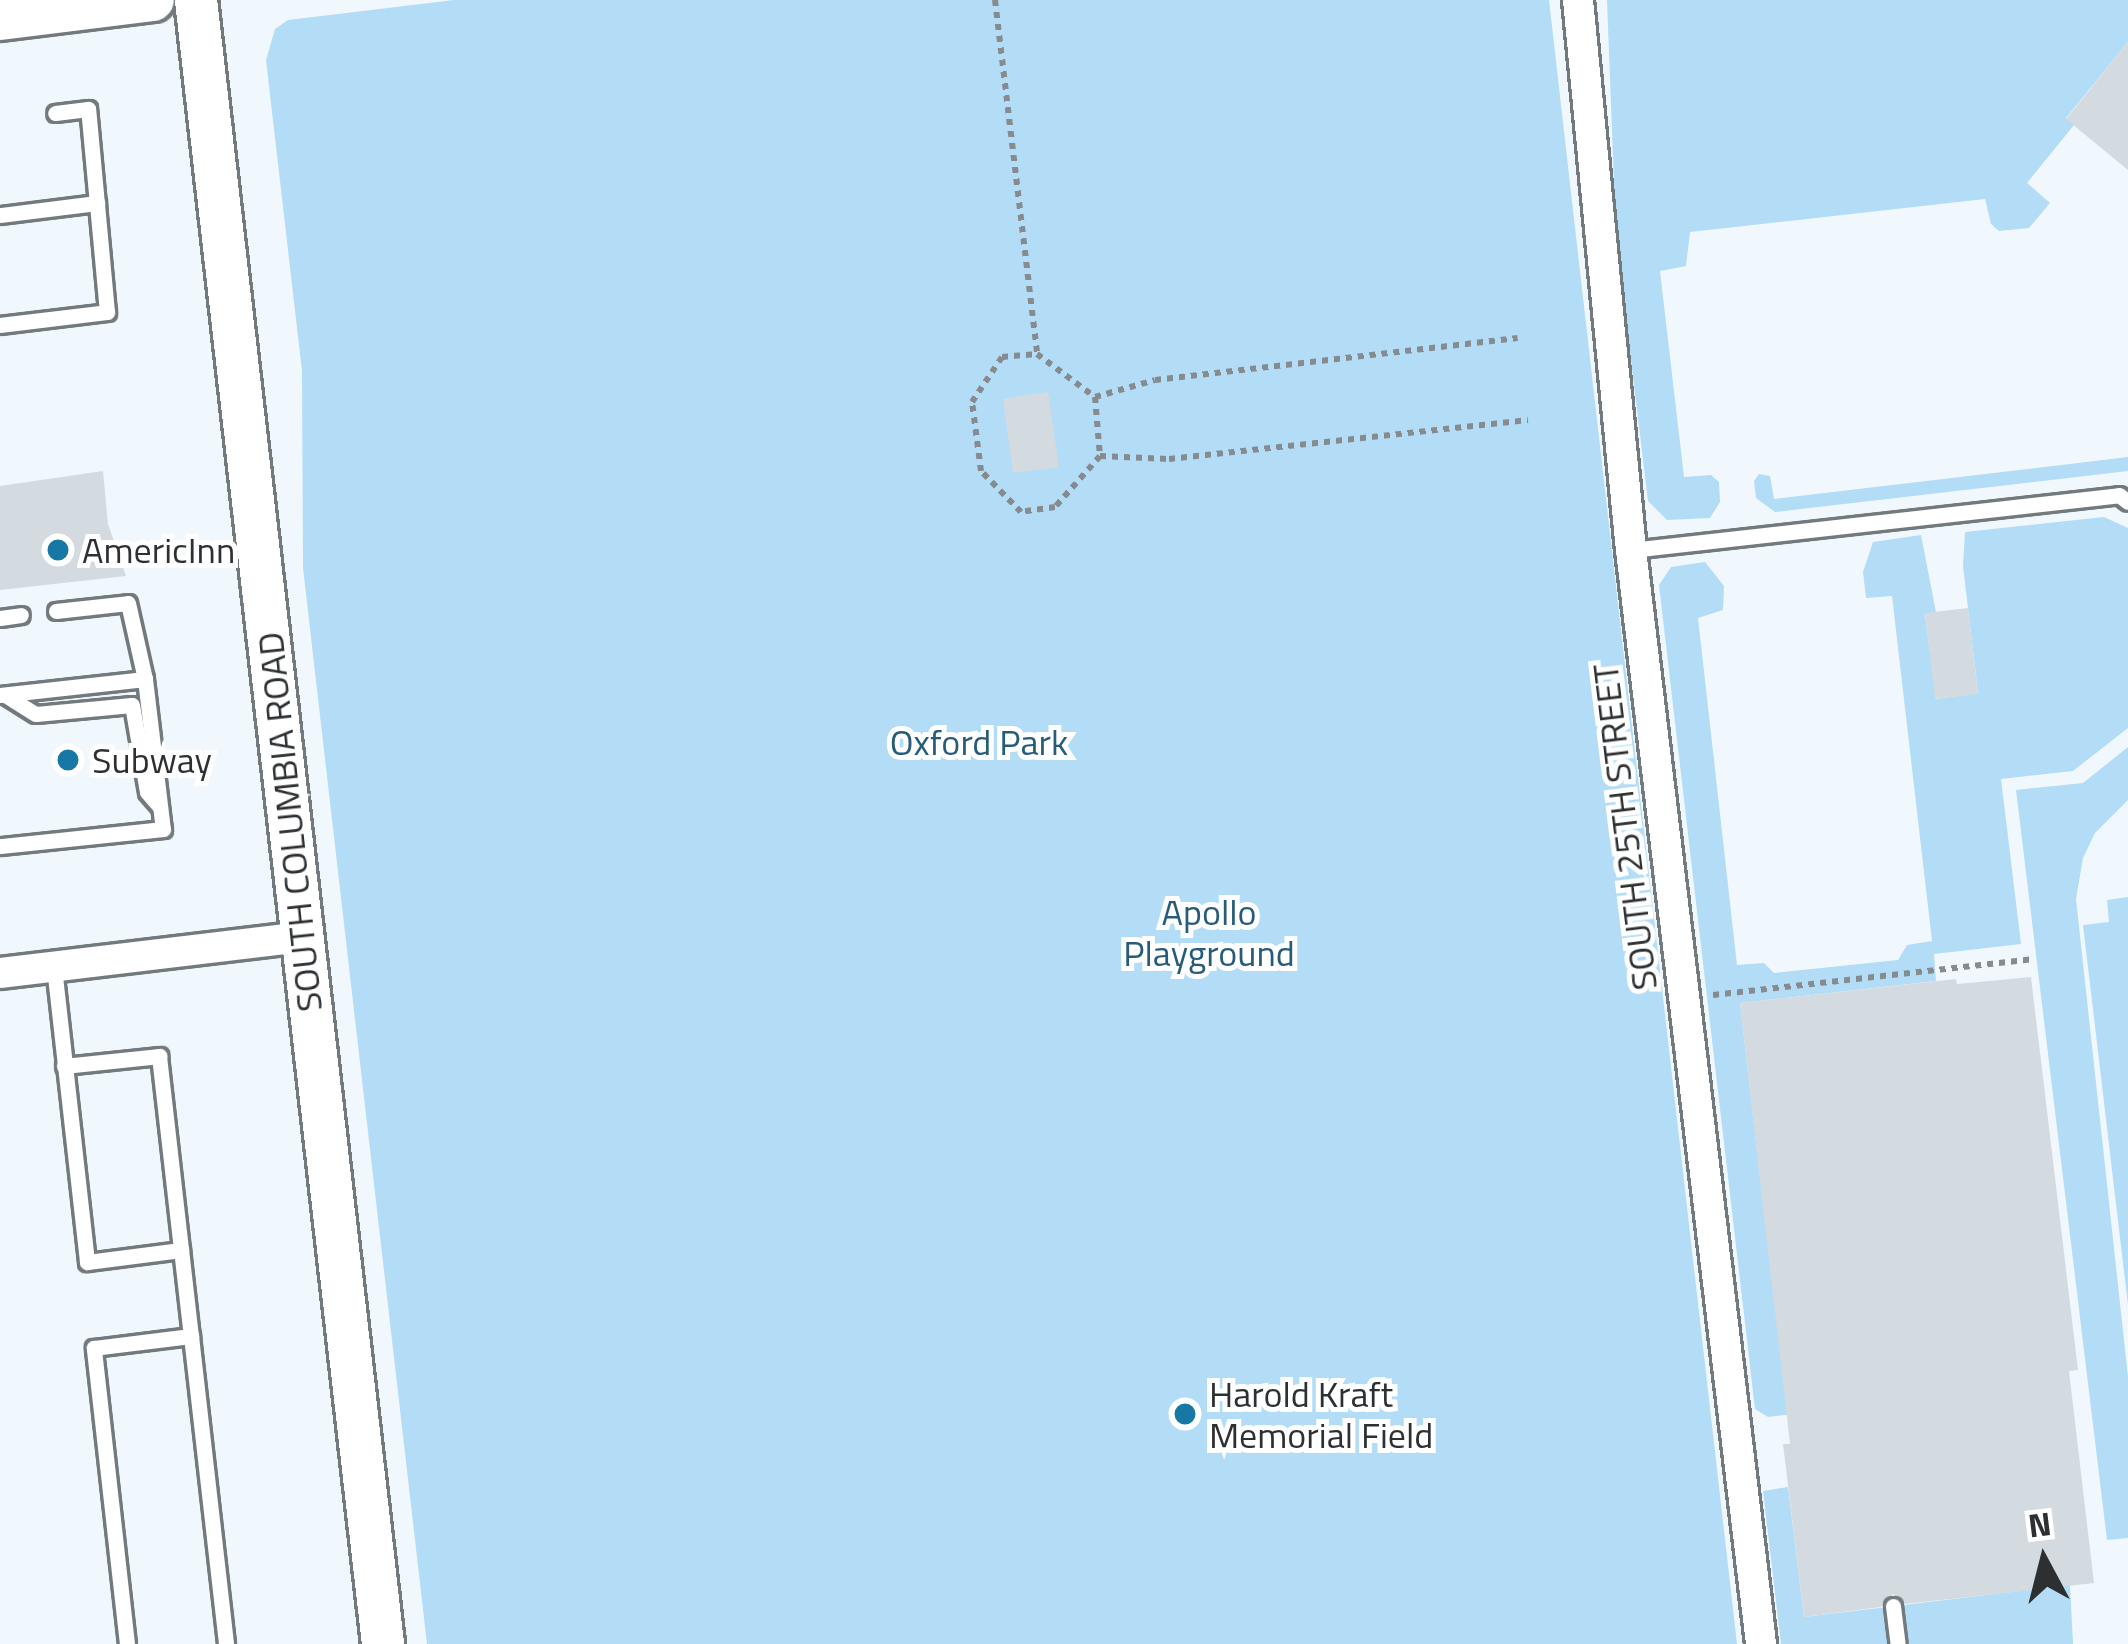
<!DOCTYPE html>
<html>
<head>
<meta charset="utf-8">
<style>
  body { margin:0 }
  #map { position:relative; width:2128px; height:1644px; overflow:hidden; background:#f0f8fd; font-family:"Titillium Web",sans-serif }
  div>[style] { position:absolute }
  [style*='--x'] { left:calc(var(--x)*1px); top:calc(var(--y)*1px); width:calc(var(--w)*1px); rotate:calc(var(--a)*1deg) }
  .green>* { inset:0; background:#b3dcf6 }
  .building>* { inset:0; background:#d3dbe0 }
  .path>* { height:6px; margin-top:-3px; transform-origin:0; background:repeating-linear-gradient(90deg,#858b8e 0 6px,transparent 0 12px) }
  .roads { filter:drop-shadow(3px 0 #727a7e) drop-shadow(-3px 0 #727a7e) drop-shadow(0 3px #727a7e) drop-shadow(0 -3px #727a7e) }
  .lane>* { height:15px; margin:-7.5px; padding:0 7.5px; transform-origin:7.5px; border-radius:7.5px; background:#fff }
  .street>* { height:30px; margin:-15px; padding:0 15px; transform-origin:15px; border-radius:15px; background:#fff }
  .secondary>* { height:42px; margin:-21px; padding:0 21px; transform-origin:21px; border-radius:21px; background:#fff }
  .dots>* { width:33px; height:33px; translate:-50% -50%; box-sizing:border-box; border:6px solid #fff; border-radius:50% }
  span { translate:-50% -50%; white-space:nowrap; text-align:center; line-height:1.15; -webkit-text-stroke:10px #fff; paint-order:stroke }
  .poi-label { font-size:36px; color:#2d3032 }
  .left { translate:0 -50%; text-align:left }
  .park-label { font-size:36px; color:#255c7a }
  .street-label { font-size:36px; color:#2d3032 }
  .north { position:absolute; left:1984px; top:1500px; width:120px; height:120px; -webkit-text-stroke:9px #fff; paint-order:stroke; rotate:353deg; font-size:33px; font-weight:700; line-height:48px; text-align:center; color:#2d3032 }
  .north::after { content:''; display:block; margin:auto; width:42px; height:54px; background:#2d3032; clip-path:polygon(50% 0,100% 100%,50% 72%,0 100%) }
</style>
</head>
<body>
<div id="map">
  <div class="green">
    <i style="clip-path:polygon(454px 0,1549px 0,1737px 1644px,427px 1644px,303px 568px,302px 371px,266px 60px,275px 29px,288px 20px)"></i>
    <i style="clip-path:polygon(1607px 0,2128px 0,2128px 42px,2066px 118px,2074px 125px,2027px 183px,2050px 203px,2029px 228px,1999px 231px,1991px 224px,1985px 199px,1690px 232px,1686px 266px,1660px 271px,1684px 477px,1711px 475px,1719px 482px,1720px 502px,1710px 518px,1667px 520px,1648px 501px,1616px 235px)"></i>
    <i style="clip-path:polygon(2128px 457px,2128px 471px,1775px 512px,1756px 498px,1754px 481px,1759px 474px,1770px 476px,1774px 499px)"></i>
    <i style="clip-path:polygon(2104px 517px,2128px 528px,2128px 728px,2073px 771px,2001px 779px,2021px 944px,1934px 954px,1936px 981px,1740px 1003px,1786px 1401px,1794px 1414px,1768px 1417px,1755px 1409px,1659px 585px,1671px 567px,1705px 562px,1724px 586px,1723px 610px,1698px 618px,1737px 965px,1764px 963px,1774px 973px,1898px 960px,1907px 945px,1932px 941px,1892px 596px,1866px 598px,1863px 572px,1873px 542px,1921px 535px,1936px 612px,1925px 614px,1936px 699px,1978px 693px,1963px 566px,1965px 532px)"></i>
    <i style="clip-path:polygon(2128px 747px,2128px 800px,2095px 833px,2083px 858px,2076px 899px,2128px 1377px,2128px 1538px,2107px 1540px,2016px 790px,2083px 783px)"></i>
    <i style="clip-path:polygon(2128px 897px,2128px 1305px,2083px 925px,2109px 922px,2107px 900px)"></i>
    <i style="clip-path:polygon(1788px 1487px,1804px 1617px,2070px 1585px,2073px 1644px,1781px 1644px,1763px 1491px)"></i>
  </div>
  <div class="building">
    <i style="clip-path:polygon(2128px 42px,2128px 170px,2066px 119px)"></i>
    <i style="clip-path:polygon(1048px 392px,1059px 467px,1013px 473px,1003px 399px)"></i>
    <i style="clip-path:polygon(103px 471px,108px 524px,126px 576px,0 590px,0 486px)"></i>
    <i style="clip-path:polygon(1968px 608px,1978px 694px,1935px 699px,1925px 613px)"></i>
    <i style="clip-path:polygon(2031px 977px,2078px 1370px,2069px 1371px,2094px 1583px,1905px 1604px,1893px 1594px,1881px 1607px,1804px 1617px,1783px 1444px,1790px 1444px,1740px 1003px,1956px 979px,1957px 984px)"></i>
  </div>
  <div class="path">
    <i style="--x:995;--y:0;--w:356;--a:83.2"></i>
    <i style="--x:1037;--y:354;--w:72;--a:36.6"></i>
    <i style="--x:1095;--y:397;--w:59;--a:85.2"></i>
    <i style="--x:1100;--y:456;--w:68;--a:131.4"></i>
    <i style="--x:1055;--y:507;--w:34;--a:172"></i>
    <i style="--x:1021;--y:512;--w:57;--a:-134.3"></i>
    <i style="--x:981;--y:471;--w:70;--a:-97.4"></i>
    <i style="--x:972;--y:402;--w:54;--a:-56.3"></i>
    <i style="--x:1002;--y:357;--w:35;--a:-5"></i>
    <i style="--x:1095;--y:397;--w:62;--a:-15.8"></i>
    <i style="--x:1155;--y:380;--w:365;--a:-6.6"></i>
    <i style="--x:1100;--y:456;--w:69;--a:2.5"></i>
    <i style="--x:1169;--y:459;--w:361;--a:-6.2"></i>
    <i style="--x:1713;--y:995;--w:321;--a:-6.4"></i>
  </div>
  <div class="roads">
    <div class="lane">
      <i style="--x:0;--y:215;--w:98;--a:-7.1"></i>
      <i style="--x:0;--y:325;--w:108;--a:-6.9"></i>
      <i style="--x:107;--y:312;--w:204;--a:-95.3"></i>
      <i style="--x:88;--y:109;--w:33;--a:173"></i>
      <i style="--x:1631;--y:550;--w:491;--a:-6.4"></i>
      <i style="--x:2119;--y:495;--w:11;--a:38"></i>
      <i style="--x:56;--y:611;--w:72;--a:-6.3"></i>
      <i style="--x:128;--y:603;--w:78;--a:77.4"></i>
      <i style="--x:0;--y:618;--w:21;--a:-8"></i>
      <i style="--x:0;--y:695;--w:146;--a:-6.3"></i>
      <i style="--x:145;--y:679;--w:151;--a:83.2"></i>
      <i style="--x:163;--y:829;--w:164;--a:174"></i>
      <i style="--x:5;--y:695;--w:36;--a:32"></i>
      <i style="--x:36;--y:714;--w:96;--a:-5.4"></i>
      <i style="--x:132;--y:705;--w:88;--a:80.2"></i>
      <i style="--x:147;--y:792;--w:20;--a:49"></i>
      <i style="--x:54;--y:967;--w:297;--a:83.6"></i>
      <i style="--x:87;--y:1262;--w:95;--a:-7.3"></i>
      <i style="--x:64;--y:1066;--w:96;--a:-6"></i>
      <i style="--x:159;--y:1056;--w:282;--a:83.5"></i>
      <i style="--x:1893;--y:1606;--w:38;--a:83"></i>
      <i style="--x:127;--y:1644;--w:298;--a:-96.4"></i>
      <i style="--x:94;--y:1348;--w:98;--a:-7.1"></i>
      <i style="--x:191;--y:1336;--w:310;--a:83.5"></i>
    </div>
    <div class="street">
      <i style="--x:1578;--y:0;--w:553;--a:84.5"></i>
      <i style="--x:1631;--y:550;--w:1102;--a:83.22"></i>
      <i style="--x:0;--y:973;--w:303;--a:-6.8"></i>
    </div>
    <div class="secondary">
      <i style="--x:196;--y:0;--w:1655;--a:83.51"></i>
      <i style="--x:0;--y:19;--w:154;--a:-7.1"></i>
    </div>
  </div>
  <div class="dots">
    <i style="left:58px;top:550px;background:#1778a5"></i>
    <i style="left:68px;top:760px;background:#1778a5"></i>
    <i style="left:1185px;top:1414px;background:#1778a5"></i>
  </div>
  <div class="poi-label">
    <span class="left" style="left:82px;top:550px">AmericInn</span>
    <span class="left" style="left:92px;top:760px">Subway</span>
    <span class="left" style="left:1209px;top:1414px">Harold Kraft<br>Memorial Field</span>
  </div>
  <div class="park-label">
    <span style="left:979px;top:742px">Oxford Park</span>
    <span style="left:1209px;top:932px">Apollo<br>Playground</span>
  </div>
  <div class="street-label">
    <span style="left:289px;top:822px;rotate:-96deg">SOUTH COLUMBIA ROAD</span>
    <span style="left:1624px;top:827px;rotate:-97deg">SOUTH 25TH STREET</span>
  </div>
  <div class="north">N</div>
</div>
</body>
</html>
